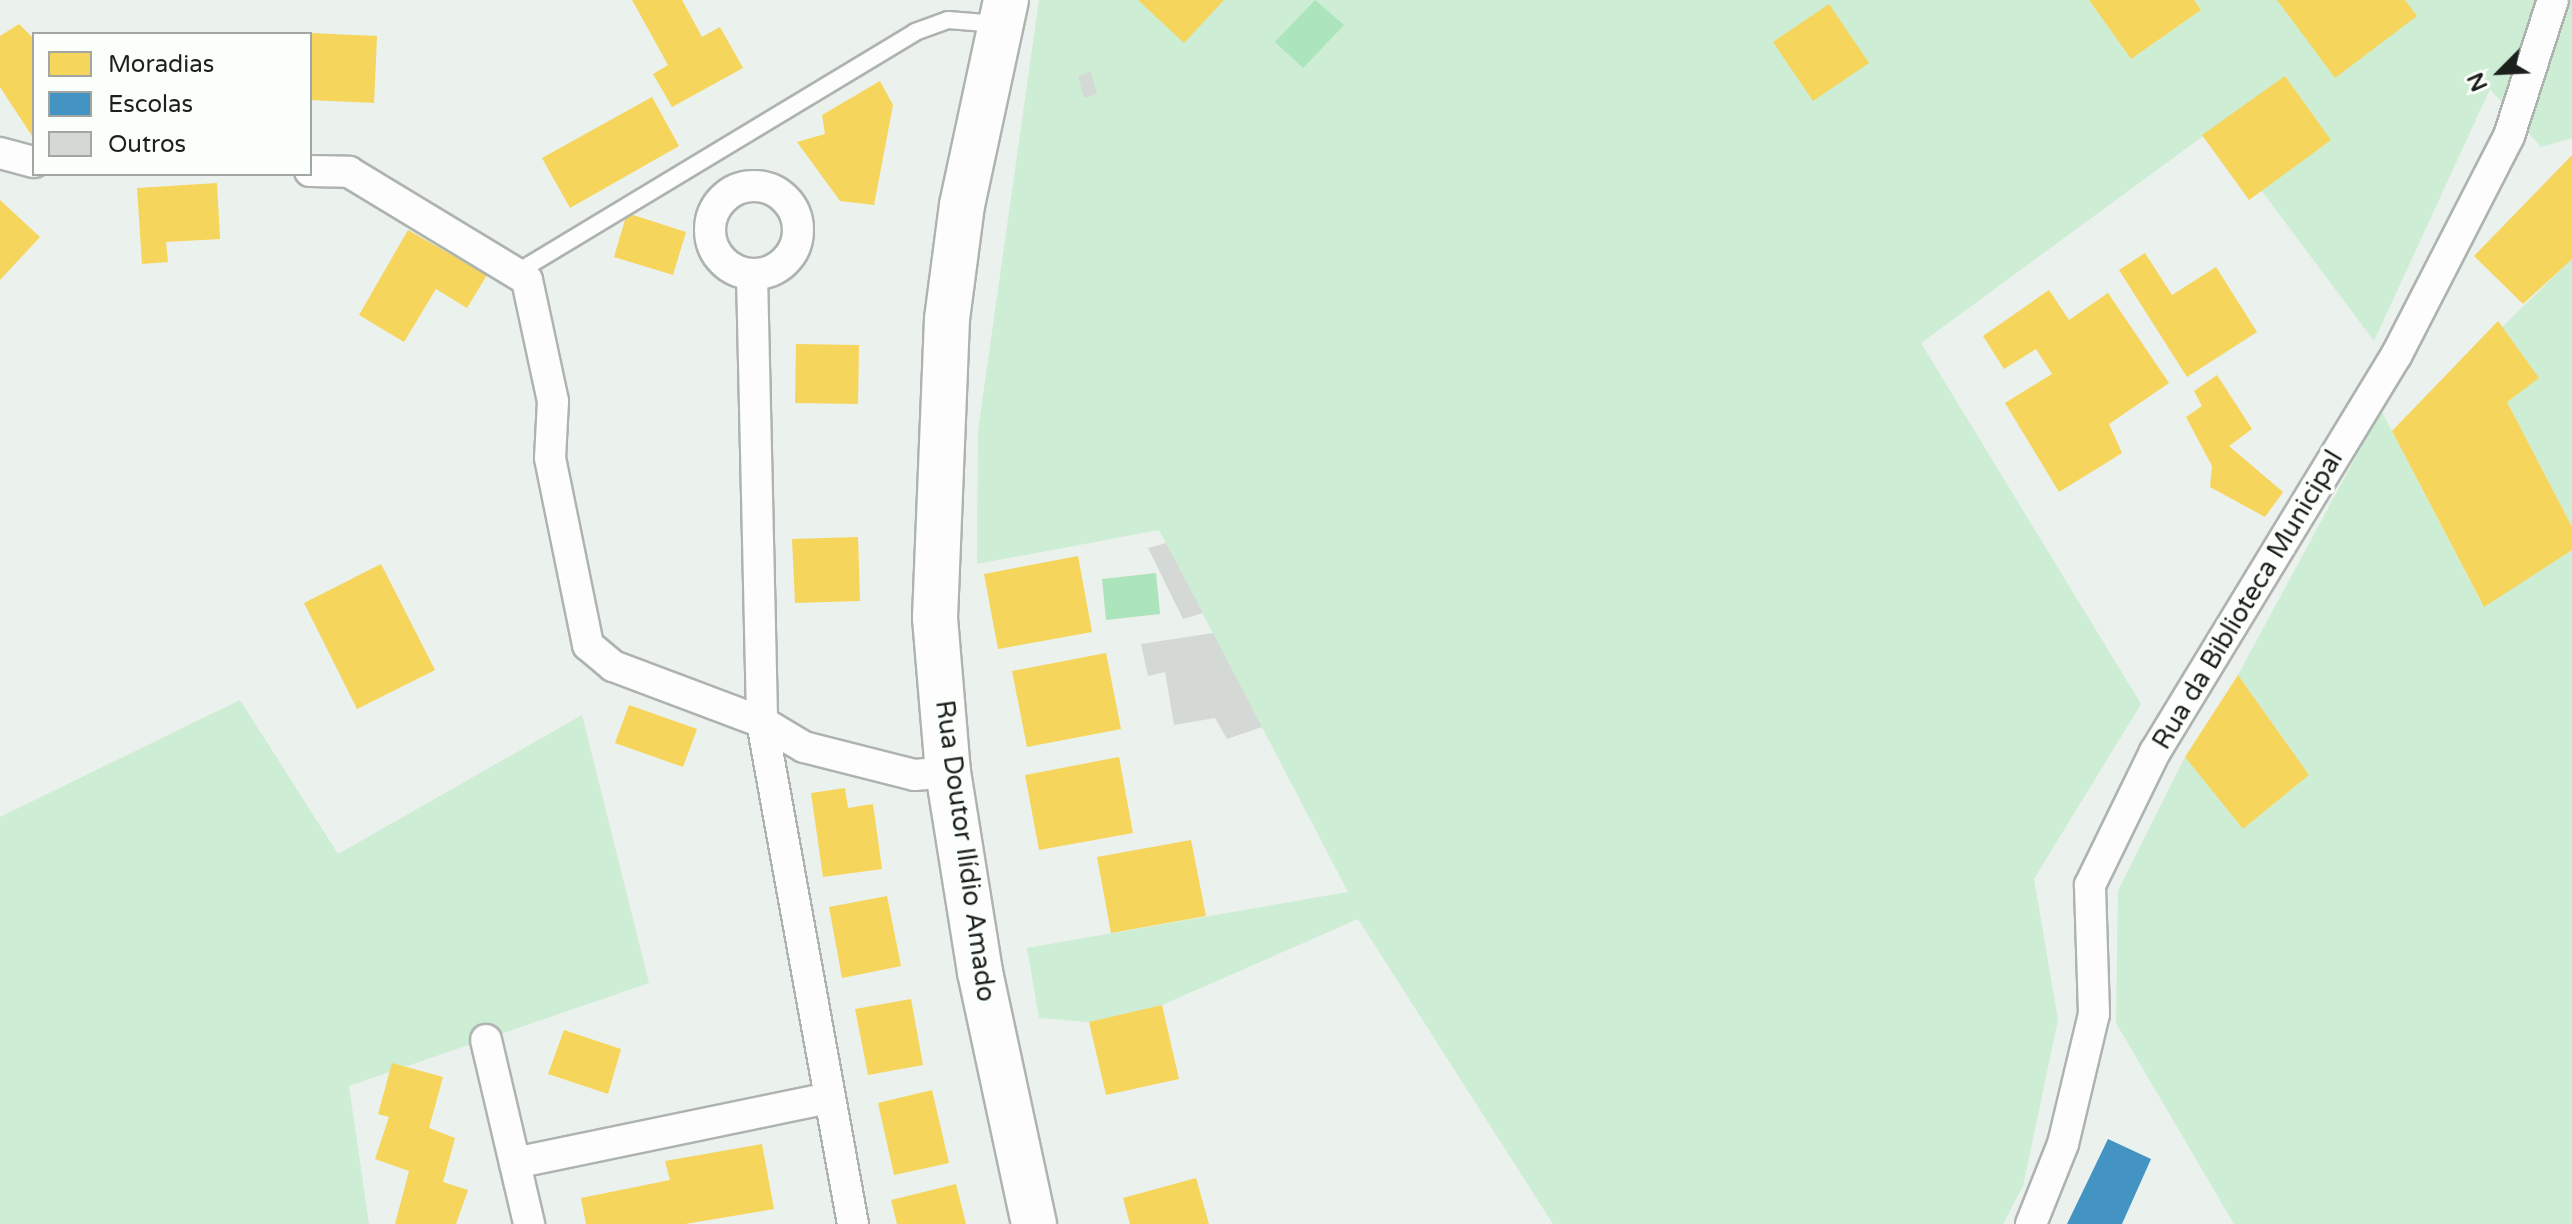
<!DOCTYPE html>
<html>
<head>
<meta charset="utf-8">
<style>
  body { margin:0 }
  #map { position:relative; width:2572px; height:1224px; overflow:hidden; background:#ebf1ec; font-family:"Varela Round",sans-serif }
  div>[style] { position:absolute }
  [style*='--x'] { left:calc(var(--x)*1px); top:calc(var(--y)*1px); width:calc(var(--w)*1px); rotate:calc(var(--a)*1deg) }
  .green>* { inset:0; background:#cdedd4 }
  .water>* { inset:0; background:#ace4bb }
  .homes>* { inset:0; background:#f6d55c }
  .schools>* { inset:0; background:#4393c3 }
  .building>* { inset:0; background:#d4d9d5 }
  .roads { filter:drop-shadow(2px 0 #aeb3af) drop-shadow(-2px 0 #aeb3af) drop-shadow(0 2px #aeb3af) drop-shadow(0 -2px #aeb3af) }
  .lane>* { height:16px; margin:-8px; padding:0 8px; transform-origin:8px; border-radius:8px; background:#fcfdfc }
  .street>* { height:30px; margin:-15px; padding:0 15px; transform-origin:15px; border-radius:15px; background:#fcfdfc }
  .street>.ring { margin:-15px; padding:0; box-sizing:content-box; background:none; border:30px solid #fcfdfc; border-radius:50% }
  .secondary>* { height:44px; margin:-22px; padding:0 22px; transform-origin:22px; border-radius:22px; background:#fcfdfc }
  span { translate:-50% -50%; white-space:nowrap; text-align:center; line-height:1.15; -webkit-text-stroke:8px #fafffb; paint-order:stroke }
  .street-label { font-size:26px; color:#1c201d }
  .legend { position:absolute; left:32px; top:32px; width:280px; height:144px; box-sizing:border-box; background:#fafffb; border:2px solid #a1a6a2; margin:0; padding:10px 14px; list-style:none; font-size:24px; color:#1c201d }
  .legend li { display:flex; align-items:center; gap:16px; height:40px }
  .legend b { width:40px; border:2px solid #a1a6a2 }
  .north { position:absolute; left:2460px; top:32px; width:80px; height:80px; -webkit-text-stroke:6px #fafffb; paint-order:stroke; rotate:246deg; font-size:22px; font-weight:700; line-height:32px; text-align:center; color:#1c201d }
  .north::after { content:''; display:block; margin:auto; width:28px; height:36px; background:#1c201d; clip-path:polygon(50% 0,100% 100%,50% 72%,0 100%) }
</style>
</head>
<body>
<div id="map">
  <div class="green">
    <i style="clip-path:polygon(1039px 0,2089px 0,2131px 59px,2201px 10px,2194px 0,2572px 0,2572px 138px,2541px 147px,2490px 89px,2374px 341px,2261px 190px,2331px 140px,2285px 76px,1921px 343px,2141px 704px,2034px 879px,2058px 1020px,2023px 1186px,2003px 1224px,1553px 1224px,1358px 919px,1162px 1005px,1089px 1022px,1039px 1018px,1027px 948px,1348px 892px,1159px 530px,977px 564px,978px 431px)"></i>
    <i style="clip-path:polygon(2572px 259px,2572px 527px,2507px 402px,2538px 378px,2502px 327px)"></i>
    <i style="clip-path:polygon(2381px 410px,2481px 602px,2572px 550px,2572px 1224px,2234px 1224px,2116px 1023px,2118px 891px,2185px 757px,2243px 829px,2309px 775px,2238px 675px)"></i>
    <i style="clip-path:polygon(240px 700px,338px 854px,582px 715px,649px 983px,349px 1086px,369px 1224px,0 1224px,0 817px)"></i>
  </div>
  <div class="water">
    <i style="clip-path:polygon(1315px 0,1344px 25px,1303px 68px,1275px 42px)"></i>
    <i style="clip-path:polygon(1156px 573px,1160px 614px,1106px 620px,1102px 579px)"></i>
  </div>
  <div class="homes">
    <i style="clip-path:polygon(632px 0,682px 0,702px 37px,720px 27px,743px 68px,672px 107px,653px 74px,668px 65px)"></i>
    <i style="clip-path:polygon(1138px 0,1224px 0,1184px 43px)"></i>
    <i style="clip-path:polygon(2089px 0,2194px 0,2201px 10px,2131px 59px)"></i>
    <i style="clip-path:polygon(2277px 0,2405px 0,2417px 16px,2335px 78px)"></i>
    <i style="clip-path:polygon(1829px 4px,1869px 63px,1813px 101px,1773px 42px)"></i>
    <i style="clip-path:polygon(19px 24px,34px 39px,34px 139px,0 87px,0 36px)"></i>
    <i style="clip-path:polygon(310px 33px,377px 36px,374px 103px,310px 100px)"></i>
    <i style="clip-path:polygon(2285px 76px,2331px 140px,2249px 200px,2202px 135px)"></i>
    <i style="clip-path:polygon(880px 81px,893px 105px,874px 205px,840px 201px,797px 142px,825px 134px,822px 115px)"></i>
    <i style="clip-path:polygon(652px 97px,679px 146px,570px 208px,542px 158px)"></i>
    <i style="clip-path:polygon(2572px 155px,2572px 259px,2523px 304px,2474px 256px)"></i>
    <i style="clip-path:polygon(217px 183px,220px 239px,166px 242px,168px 262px,142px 264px,137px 188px)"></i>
    <i style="clip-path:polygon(0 200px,40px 237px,0 280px)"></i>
    <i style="clip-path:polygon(627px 213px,686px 232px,673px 275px,614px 257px)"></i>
    <i style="clip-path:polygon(408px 230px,487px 275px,467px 308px,436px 289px,404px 342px,359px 315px)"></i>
    <i style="clip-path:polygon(2145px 253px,2172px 295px,2216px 267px,2257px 332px,2187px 377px,2119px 270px)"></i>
    <i style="clip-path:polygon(2049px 290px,2069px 320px,2108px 293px,2169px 383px,2109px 424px,2122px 453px,2059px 492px,2005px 403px,2052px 374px,2036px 349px,2004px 369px,1983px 336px)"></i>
    <i style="clip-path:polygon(2498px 321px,2539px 378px,2507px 402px,2572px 527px,2572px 550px,2484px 607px,2392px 431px)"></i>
    <i style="clip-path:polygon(796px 344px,859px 345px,858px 404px,795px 403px)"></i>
    <i style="clip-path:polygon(2217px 375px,2252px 429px,2229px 446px,2283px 492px,2265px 517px,2210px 487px,2212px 466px,2186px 417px,2202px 406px,2194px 391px)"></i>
    <i style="clip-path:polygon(858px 537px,860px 601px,795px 603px,792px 539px)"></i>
    <i style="clip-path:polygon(1078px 556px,1092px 632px,998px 649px,984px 574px)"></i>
    <i style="clip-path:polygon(381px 564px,435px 670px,357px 709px,304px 603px)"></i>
    <i style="clip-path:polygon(1106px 653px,1121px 729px,1027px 747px,1012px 671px)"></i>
    <i style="clip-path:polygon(2238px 675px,2309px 775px,2243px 829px,2185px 757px)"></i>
    <i style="clip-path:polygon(629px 705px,697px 729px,683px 767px,615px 743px)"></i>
    <i style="clip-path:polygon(1119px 757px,1133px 833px,1039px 850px,1025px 775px)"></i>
    <i style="clip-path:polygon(845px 788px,848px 808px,873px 804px,882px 869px,823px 877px,811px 793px)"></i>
    <i style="clip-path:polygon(1191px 840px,1206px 916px,1111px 933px,1097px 857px)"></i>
    <i style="clip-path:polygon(887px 896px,901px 966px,842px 978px,829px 907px)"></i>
    <i style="clip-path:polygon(911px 999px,923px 1065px,868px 1075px,855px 1009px)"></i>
    <i style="clip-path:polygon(1162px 1005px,1179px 1079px,1106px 1095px,1089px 1022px)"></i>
    <i style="clip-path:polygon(564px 1030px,621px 1049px,608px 1094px,548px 1074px)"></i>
    <i style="clip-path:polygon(392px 1063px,443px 1077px,429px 1128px,455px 1138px,443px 1182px,468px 1190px,456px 1224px,395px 1224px,409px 1171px,375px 1159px,389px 1117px,378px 1114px)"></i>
    <i style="clip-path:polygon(932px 1090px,949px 1163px,894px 1175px,878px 1103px)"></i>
    <i style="clip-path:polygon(762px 1144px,774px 1209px,685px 1224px,586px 1224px,581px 1198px,670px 1180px,665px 1161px)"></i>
    <i style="clip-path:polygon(1196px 1178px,1209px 1224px,1130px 1224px,1123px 1198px)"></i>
    <i style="clip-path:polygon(956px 1184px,966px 1224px,897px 1224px,891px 1200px)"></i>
  </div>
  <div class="schools">
    <i style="clip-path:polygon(2108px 1139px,2151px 1159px,2122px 1224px,2067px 1224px)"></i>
  </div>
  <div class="building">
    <i style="clip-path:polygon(1091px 72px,1097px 94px,1084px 98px,1078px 76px)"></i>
    <i style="clip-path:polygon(1166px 543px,1203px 613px,1183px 619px,1148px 548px)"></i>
    <i style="clip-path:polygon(1213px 633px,1262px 727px,1227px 739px,1215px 718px,1174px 725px,1165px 672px,1148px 676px,1141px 644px)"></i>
  </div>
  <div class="roads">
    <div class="lane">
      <i style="--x:516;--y:273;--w:466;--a:-31.1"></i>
      <i style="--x:915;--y:32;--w:35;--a:-20"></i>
      <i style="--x:948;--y:20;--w:50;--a:4.6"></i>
    </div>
    <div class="street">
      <i style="--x:0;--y:153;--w:35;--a:15"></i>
      <i style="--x:310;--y:171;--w:39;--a:1"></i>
      <i style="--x:349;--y:172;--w:208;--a:31.2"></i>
      <i style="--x:527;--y:280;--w:124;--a:77.9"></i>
      <i style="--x:553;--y:401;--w:57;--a:93"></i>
      <i style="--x:550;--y:458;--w:191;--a:78.5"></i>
      <i style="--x:588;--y:645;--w:33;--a:40"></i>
      <i style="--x:613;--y:666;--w:159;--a:20.6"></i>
      <i style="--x:762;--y:722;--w:49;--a:30.8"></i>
      <i style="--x:804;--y:747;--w:114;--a:14.2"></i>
      <i style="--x:915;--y:775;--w:33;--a:-5"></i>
      <i class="ring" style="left:710px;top:186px;width:58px;height:58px"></i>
      <i style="--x:752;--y:275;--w:447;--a:88.7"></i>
      <i style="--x:762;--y:722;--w:510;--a:79.73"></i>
      <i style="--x:486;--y:1040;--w:189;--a:76.8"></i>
      <i style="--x:515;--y:1163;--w:317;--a:-11.7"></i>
      <i style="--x:2031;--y:1224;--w:86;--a:-68.2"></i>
      <i style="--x:2063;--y:1144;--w:134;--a:-76.6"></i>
      <i style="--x:2094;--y:1014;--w:129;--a:-91.8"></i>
      <i style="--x:2090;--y:885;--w:148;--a:-64"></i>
      <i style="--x:2155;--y:752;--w:464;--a:-58.7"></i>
      <i style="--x:2396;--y:356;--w:247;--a:-62.8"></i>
      <i style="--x:2509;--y:136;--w:143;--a:-72.1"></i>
    </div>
    <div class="secondary">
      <i style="--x:1006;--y:0;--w:210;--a:102.1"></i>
      <i style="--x:962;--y:205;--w:115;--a:97.5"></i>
      <i style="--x:947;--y:319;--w:299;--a:92.3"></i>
      <i style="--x:935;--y:618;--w:155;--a:85.2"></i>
      <i style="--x:948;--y:772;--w:203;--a:80.9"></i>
      <i style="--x:980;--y:972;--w:258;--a:77.9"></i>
    </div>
  </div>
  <div class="street-label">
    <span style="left:2248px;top:600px;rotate:-59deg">Rua da Biblioteca Municipal</span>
    <span style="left:965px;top:851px;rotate:82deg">Rua Doutor Ilídio Amado</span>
  </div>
  <ul class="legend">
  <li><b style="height:22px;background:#f6d55c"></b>Moradias</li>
  <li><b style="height:22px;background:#4393c3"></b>Escolas</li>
  <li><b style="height:22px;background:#d4d9d5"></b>Outros</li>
  </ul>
  <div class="north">N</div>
</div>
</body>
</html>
